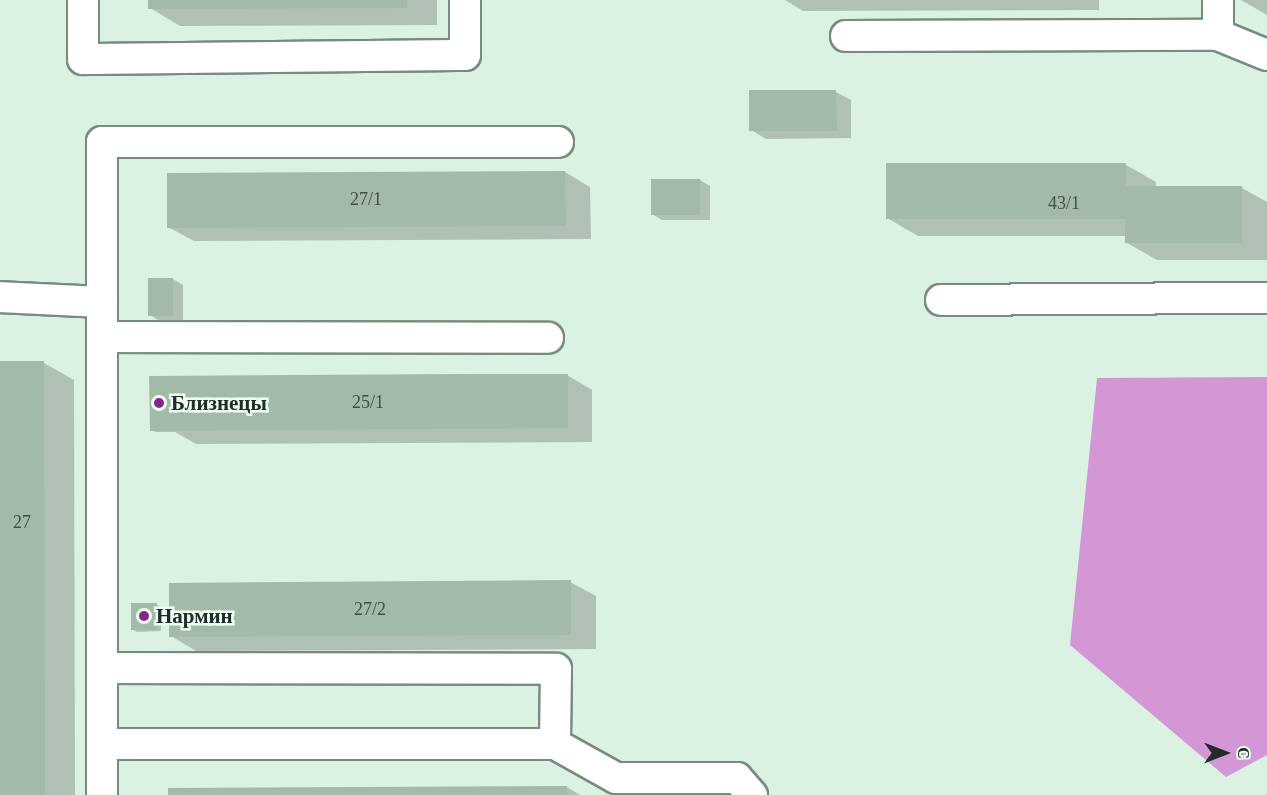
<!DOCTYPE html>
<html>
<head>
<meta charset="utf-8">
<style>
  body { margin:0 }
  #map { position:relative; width:1267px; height:795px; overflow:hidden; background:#dbf2e3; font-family:Georgia,serif }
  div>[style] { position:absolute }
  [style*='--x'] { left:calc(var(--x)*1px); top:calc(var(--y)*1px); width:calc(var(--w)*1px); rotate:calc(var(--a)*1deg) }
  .forest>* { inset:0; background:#d397d6 }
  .shadow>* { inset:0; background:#0003 }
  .building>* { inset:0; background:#a3baab }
  .roads { filter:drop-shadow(2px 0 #768c7e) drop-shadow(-2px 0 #768c7e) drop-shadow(0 2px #768c7e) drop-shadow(0 -2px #768c7e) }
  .minor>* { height:30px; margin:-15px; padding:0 15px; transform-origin:15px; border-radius:15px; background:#fff }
  .dots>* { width:16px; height:16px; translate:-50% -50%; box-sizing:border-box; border:3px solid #ebfef2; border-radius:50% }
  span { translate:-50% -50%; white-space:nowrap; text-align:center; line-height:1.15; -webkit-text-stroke:5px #ebfef2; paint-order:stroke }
  .number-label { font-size:18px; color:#424f47 }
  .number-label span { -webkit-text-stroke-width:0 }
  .poi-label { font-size:21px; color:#222b26; font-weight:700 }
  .left { translate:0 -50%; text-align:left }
  .north { position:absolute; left:1195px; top:723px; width:60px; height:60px; -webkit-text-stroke:4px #ebfef2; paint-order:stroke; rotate:90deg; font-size:16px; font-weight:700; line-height:24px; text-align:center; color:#222b26 }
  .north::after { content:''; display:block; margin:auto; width:21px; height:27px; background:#222b26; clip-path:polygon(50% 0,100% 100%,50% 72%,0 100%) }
</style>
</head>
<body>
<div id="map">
  <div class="forest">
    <i style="clip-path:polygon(1267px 377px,1267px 755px,1226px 777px,1070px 645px,1097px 378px)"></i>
  </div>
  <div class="shadow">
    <i style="clip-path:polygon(150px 0,437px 0,437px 25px,180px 26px,150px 8px)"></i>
    <i style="clip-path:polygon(785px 0,1099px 0,1099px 10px,803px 11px)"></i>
    <i style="clip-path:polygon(1241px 0,1267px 0,1267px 15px)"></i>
    <i style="clip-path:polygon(836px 92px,851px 100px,851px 138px,766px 139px,751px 130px)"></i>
    <i style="clip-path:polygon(887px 164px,1126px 165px,1156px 182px,1156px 188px,1242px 188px,1267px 202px,1267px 260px,1157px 260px,1127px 243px,1127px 236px,918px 236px,887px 218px)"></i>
    <i style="clip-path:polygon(565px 172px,590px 187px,591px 239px,194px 241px,168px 227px)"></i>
    <i style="clip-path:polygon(652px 180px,700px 180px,710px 186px,710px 220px,662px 220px,652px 214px)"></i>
    <i style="clip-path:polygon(173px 279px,183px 285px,183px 321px,160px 321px,150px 315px)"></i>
    <i style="clip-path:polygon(0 363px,44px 363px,74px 380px,75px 795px,0 795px)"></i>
    <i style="clip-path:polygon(567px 375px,592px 390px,592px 442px,196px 444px,175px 432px,156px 432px,151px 430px)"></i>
    <i style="clip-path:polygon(570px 582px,596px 596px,596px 649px,196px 651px,171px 636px)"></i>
    <i style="clip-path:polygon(156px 604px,161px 607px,161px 631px,137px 632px,132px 629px)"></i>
    <i style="clip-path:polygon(567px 787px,580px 795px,170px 795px)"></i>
  </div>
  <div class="building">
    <i style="clip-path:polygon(148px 0,407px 0,407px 8px,148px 9px)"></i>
    <i style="clip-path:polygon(749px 90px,836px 90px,837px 131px,749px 131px)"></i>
    <i style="clip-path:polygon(886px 163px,1126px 163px,1126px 186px,1242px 186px,1242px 243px,1125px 243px,1125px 219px,886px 219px)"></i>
    <i style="clip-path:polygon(565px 171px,566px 226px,167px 228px,167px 173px)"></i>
    <i style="clip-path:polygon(651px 179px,700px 179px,700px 215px,651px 215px)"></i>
    <i style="clip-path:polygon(148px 278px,173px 278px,173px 316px,148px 316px)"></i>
    <i style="clip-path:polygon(0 361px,44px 361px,45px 795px,0 795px)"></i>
    <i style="clip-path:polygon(468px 374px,568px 374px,568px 428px,150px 431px,149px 376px)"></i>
    <i style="clip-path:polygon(571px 580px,571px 635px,169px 637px,169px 583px)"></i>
    <i style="clip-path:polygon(131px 603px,157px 603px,157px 630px,131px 630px)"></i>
    <i style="clip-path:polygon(567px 786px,567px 795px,168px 795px,168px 788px)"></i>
  </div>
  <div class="roads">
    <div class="minor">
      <i style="--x:83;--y:0;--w:59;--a:90"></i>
      <i style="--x:83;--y:59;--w:382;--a:-0.6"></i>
      <i style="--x:465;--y:55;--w:55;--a:-90"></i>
      <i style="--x:1218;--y:0;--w:35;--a:90"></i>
      <i style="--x:846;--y:36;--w:372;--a:-0.2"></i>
      <i style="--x:1218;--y:35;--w:53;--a:22.2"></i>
      <i style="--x:0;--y:297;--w:102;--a:2.8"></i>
      <i style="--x:941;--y:300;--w:326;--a:-0.4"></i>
      <i style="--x:102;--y:337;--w:446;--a:0.1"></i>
      <i style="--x:102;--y:668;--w:454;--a:0.1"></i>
      <i style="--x:556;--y:669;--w:75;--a:90.8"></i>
      <i style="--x:555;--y:744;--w:453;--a:180"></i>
      <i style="--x:555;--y:744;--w:70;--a:29.1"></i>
      <i style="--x:616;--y:778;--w:121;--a:0"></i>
      <i style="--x:737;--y:778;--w:23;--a:49"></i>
      <i style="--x:102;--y:795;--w:653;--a:-90"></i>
      <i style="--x:102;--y:142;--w:456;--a:0"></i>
    </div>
  </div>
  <div class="dots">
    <i style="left:159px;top:403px;background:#87258e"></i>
    <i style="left:144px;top:616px;background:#87258e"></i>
  </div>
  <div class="number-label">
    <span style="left:366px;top:199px">27/1</span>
    <span style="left:1064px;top:203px">43/1</span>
    <span style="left:368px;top:402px">25/1</span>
    <span style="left:22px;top:522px">27</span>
    <span style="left:370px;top:609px">27/2</span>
  </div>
  <div class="poi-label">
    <span class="left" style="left:171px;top:403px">Близнецы</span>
    <span class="left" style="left:156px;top:616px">Нармин</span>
  </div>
  <div class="north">С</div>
</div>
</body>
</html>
